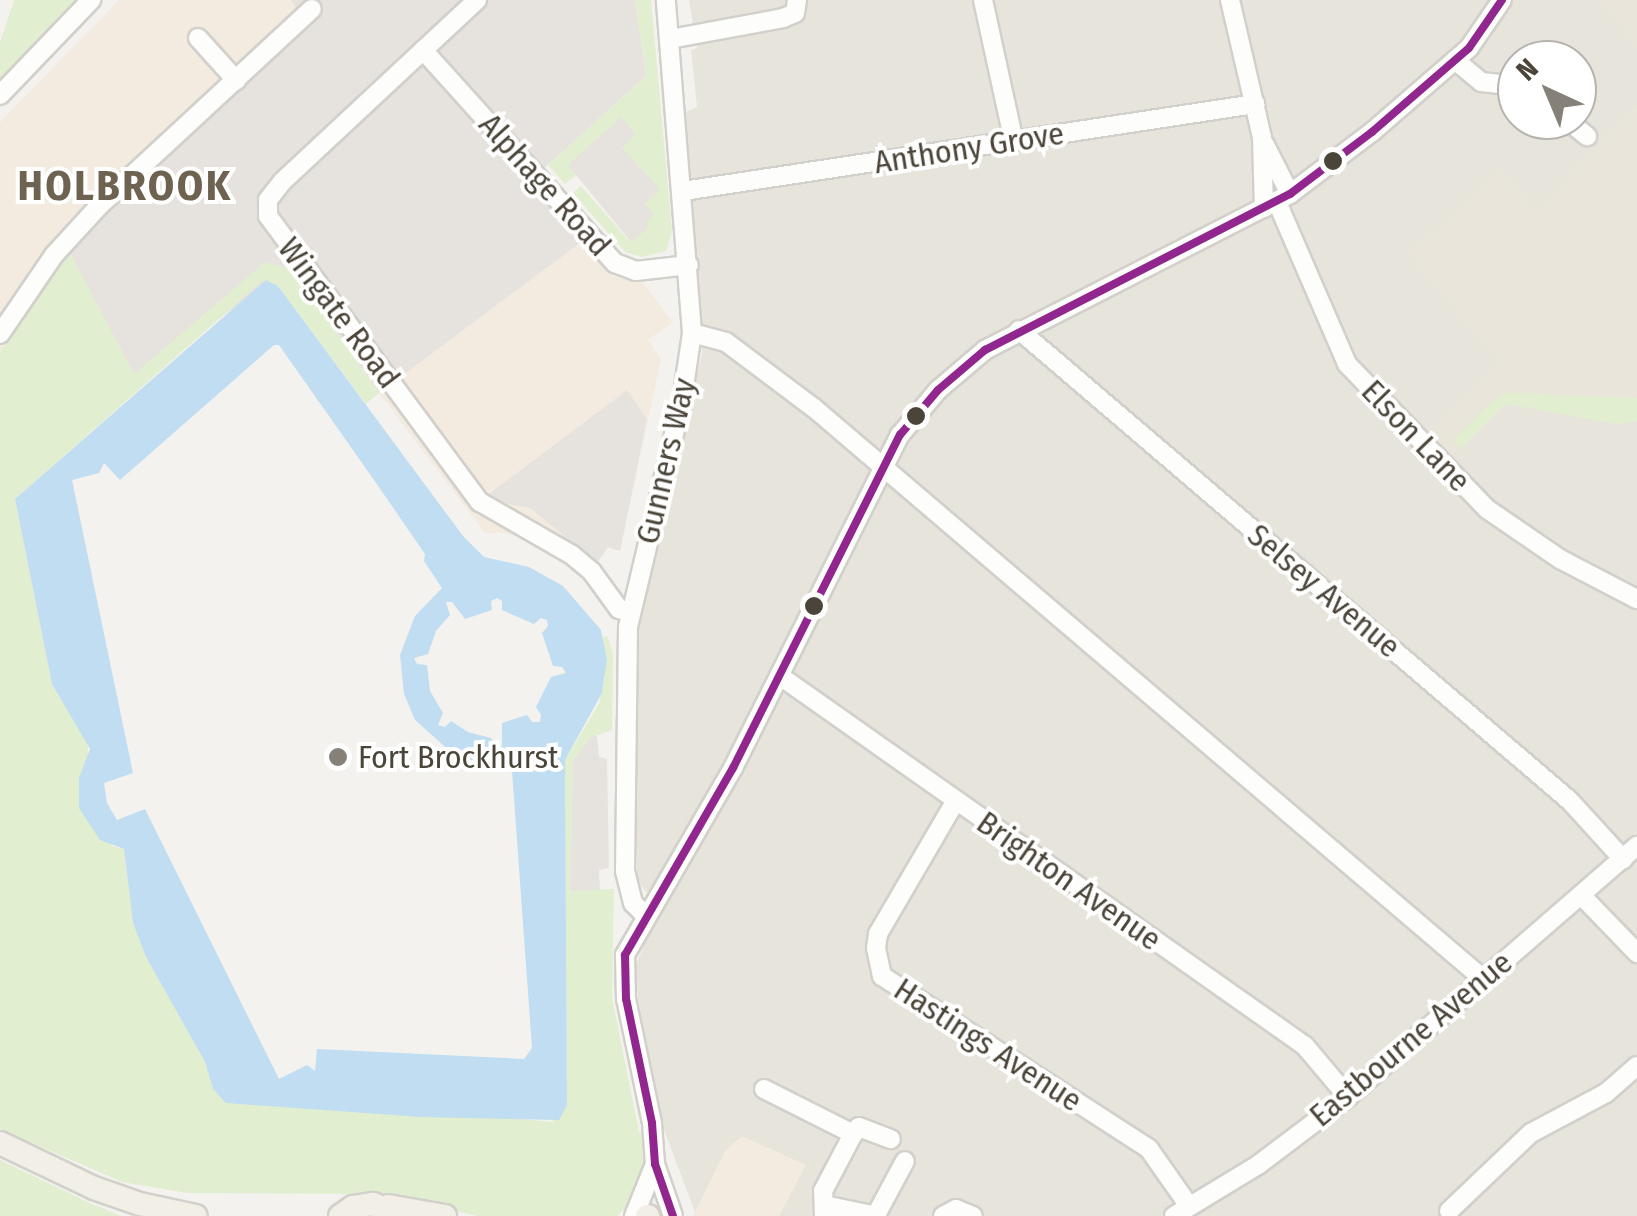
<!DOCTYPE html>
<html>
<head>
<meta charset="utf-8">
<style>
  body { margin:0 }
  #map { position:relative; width:1637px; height:1216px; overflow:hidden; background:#f4f2ee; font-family:"Fira Sans Condensed",sans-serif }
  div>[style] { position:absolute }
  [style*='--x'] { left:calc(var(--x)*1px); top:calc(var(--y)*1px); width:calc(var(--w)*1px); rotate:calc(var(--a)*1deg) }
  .residential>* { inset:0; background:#e7e4dc }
  .commercial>* { inset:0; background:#f3ebdf }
  .industrial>* { inset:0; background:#e6e2de }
  .education>* { inset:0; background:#eae5da }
  .green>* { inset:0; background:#e1eecf }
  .parking>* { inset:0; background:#e6e3df }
  .water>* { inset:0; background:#c0ddf1 }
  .roads { filter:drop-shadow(2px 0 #d2d0cb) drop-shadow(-2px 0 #d2d0cb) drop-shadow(0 2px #d2d0cb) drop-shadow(0 -2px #d2d0cb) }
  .minor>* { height:18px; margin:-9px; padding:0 9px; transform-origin:9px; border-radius:9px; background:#fdfdfc }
  .major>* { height:22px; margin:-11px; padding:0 11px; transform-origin:11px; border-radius:11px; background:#f2efe6 }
  .bus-1>* { height:8px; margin:-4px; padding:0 4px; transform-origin:4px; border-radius:4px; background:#91268e }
  .dots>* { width:28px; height:28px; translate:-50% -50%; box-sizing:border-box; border:5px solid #fff; border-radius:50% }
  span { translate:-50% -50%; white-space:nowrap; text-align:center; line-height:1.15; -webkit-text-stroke:8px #fff; paint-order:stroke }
  .street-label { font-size:32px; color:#4b4439 }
  .poi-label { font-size:32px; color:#4b4439 }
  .left { translate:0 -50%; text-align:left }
  .district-label { font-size:42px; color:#6e6250; font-weight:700; letter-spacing:2.5px }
  .north { position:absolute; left:1497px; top:40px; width:100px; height:100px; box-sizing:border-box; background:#fff; border:2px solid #b7b4b0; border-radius:50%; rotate:316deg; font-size:28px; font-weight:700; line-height:40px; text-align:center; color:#4b4439 }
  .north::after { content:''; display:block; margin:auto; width:35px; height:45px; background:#868178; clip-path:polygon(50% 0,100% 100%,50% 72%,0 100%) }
</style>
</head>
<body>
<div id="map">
  <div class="residential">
    <i style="clip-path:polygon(evenodd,689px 0,1637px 0,1637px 1216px,779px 1216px,805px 1165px,796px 1162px,712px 1180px,695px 1212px,661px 1122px,633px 970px,664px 902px,644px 890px,637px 879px,637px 630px,702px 353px,686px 112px,697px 107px,691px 50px,697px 48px,689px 0,1517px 60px,1577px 60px,1577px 120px,1517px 120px,1517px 60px)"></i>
  </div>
  <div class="commercial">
    <i style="clip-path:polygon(119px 0,291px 0,309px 25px,107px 209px,69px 251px,0 352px,0 122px)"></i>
    <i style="clip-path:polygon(581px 242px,613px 276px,643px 283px,673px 322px,648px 340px,661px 359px,620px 551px,608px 548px,585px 577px,540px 544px,505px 533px,485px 533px,379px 393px)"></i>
    <i style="clip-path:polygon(742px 1136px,806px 1165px,779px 1216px,693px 1216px,725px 1151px)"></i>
  </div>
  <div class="industrial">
    <i style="clip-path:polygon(291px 0,635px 0,646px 76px,529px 182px,580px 243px,379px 393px,292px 269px,134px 375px,69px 251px,107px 209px,308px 26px)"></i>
  </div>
  <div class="education">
    <i style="clip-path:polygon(1599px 0,1637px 0,1637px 48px)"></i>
    <i style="clip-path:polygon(1637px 106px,1637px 421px,1617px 424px,1506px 404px,1450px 459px,1427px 436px,1498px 362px,1408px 255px,1498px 169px,1536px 209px)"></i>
  </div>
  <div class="green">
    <i style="clip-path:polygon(14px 0,81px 0,0 79px,0 42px)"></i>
    <i style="clip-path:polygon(635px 0,651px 0,672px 232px,666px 251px,642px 257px,625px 252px,573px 193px,581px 186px,630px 242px,648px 228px,569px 165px,577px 174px,565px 184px,548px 165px,646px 76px)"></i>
    <i style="clip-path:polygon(69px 251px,134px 374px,265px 262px,292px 269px,379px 393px,366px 404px,278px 286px,262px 281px,15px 499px,52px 684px,88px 743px,88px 759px,112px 846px,124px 849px,133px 923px,146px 957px,205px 1062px,213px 1089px,552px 1122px,567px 1105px,565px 760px,599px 704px,605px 679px,603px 637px,607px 636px,613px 653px,612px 730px,592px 737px,573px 760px,570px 890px,614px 889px,612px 997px,639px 1132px,648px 1142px,646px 1165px,630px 1203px,617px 1216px,478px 1216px,372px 1194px,188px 1193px,122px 1182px,0 1129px,0 352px)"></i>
    <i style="clip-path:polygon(1518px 393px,1637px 398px,1637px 421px,1617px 424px,1506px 404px,1461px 448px,1452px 441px,1500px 394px)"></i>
    <i style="clip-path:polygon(0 1160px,90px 1203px,121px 1216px,0 1216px)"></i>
  </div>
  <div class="parking">
    <i style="clip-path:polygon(621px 117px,636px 134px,622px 148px,660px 189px,645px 204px,654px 215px,647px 221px,648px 228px,631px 242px,568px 165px)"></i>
    <i style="clip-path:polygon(627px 390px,647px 419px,620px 551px,608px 547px,597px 563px,530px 508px,498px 502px,490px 493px)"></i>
    <i style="clip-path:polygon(592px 736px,597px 736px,599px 757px,607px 759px,609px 868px,599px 870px,600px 890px,570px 891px,573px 760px)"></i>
  </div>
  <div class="water">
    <i style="clip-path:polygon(evenodd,266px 280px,278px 286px,463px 536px,484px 557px,529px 567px,563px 586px,601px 630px,607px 660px,602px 693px,565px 760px,567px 1105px,559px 1120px,421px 1117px,226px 1103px,213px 1089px,205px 1062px,146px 957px,133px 923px,124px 849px,100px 840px,79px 808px,79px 778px,90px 749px,52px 684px,15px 499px,266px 280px,274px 345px,279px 345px,374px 480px,425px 554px,424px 561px,442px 588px,415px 616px,400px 655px,404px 694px,415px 720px,452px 753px,476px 762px,502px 762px,512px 771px,532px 1048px,524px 1059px,317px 1049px,315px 1071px,307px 1065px,279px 1079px,145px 809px,117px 820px,107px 803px,104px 783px,133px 773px,72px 480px,99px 473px,104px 463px,120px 480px,274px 345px,266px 280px,497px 598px,502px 601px,502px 610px,534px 624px,541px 618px,547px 620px,548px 626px,542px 633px,553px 666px,562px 667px,566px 673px,551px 677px,536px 707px,541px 715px,540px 722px,532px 722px,527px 715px,502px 723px,502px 746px,497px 750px,491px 738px,468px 732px,451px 721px,445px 727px,438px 725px,443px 713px,430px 691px,427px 665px,417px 664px,414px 658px,428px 654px,436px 631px,450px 615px,446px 602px,452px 602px,465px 619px,492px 610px,491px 601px,497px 598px)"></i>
  </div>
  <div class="roads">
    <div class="minor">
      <i style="--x:477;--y:0;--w:267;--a:137"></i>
      <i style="--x:282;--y:182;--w:23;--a:128"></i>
      <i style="--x:268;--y:200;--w:16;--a:90"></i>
      <i style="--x:268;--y:216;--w:356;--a:53.5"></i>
      <i style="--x:480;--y:502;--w:106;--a:29.9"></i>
      <i style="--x:572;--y:555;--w:26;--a:40"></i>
      <i style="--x:592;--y:572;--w:46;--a:53.9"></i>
      <i style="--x:619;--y:609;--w:11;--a:15"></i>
      <i style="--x:983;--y:0;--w:145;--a:77.7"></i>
      <i style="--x:1230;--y:0;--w:142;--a:76.9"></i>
      <i style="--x:1262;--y:138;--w:70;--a:88.4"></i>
      <i style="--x:198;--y:38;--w:57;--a:47.9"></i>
      <i style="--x:670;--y:39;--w:115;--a:-10.5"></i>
      <i style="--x:783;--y:18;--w:13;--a:-23"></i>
      <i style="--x:795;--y:13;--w:13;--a:-81"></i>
      <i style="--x:423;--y:50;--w:287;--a:48"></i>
      <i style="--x:615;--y:263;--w:22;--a:21"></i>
      <i style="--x:636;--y:271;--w:53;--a:-6.5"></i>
      <i style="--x:1455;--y:60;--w:34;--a:40"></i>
      <i style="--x:1481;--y:82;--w:36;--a:6"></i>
      <i style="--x:0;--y:95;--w:132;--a:-46.2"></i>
      <i style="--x:1567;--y:120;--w:26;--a:39"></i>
      <i style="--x:1264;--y:143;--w:57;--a:63"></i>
      <i style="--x:683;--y:191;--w:579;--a:-8.65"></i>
      <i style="--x:1277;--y:202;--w:176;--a:66.6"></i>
      <i style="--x:1347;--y:364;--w:202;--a:46"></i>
      <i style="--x:1487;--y:509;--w:88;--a:34.4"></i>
      <i style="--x:1560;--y:559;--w:87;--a:27.5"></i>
      <i style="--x:1019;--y:330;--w:725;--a:40.52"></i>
      <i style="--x:1570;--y:801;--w:79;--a:47.6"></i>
      <i style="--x:692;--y:333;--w:35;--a:15"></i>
      <i style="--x:726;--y:342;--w:110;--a:36.9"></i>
      <i style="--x:814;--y:408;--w:878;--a:40.47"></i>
      <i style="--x:0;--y:334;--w:96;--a:-55.6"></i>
      <i style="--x:54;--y:255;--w:67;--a:-47.4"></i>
      <i style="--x:99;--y:206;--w:290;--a:-42.8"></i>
      <i style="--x:780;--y:676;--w:642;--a:35.17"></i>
      <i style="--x:1305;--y:1046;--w:67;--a:49.9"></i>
      <i style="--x:955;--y:802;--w:153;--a:120.3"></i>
      <i style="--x:878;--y:934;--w:14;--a:98"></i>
      <i style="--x:876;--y:948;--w:29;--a:78"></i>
      <i style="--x:882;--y:976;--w:318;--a:32.9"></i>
      <i style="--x:1149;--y:1149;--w:70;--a:54.9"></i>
      <i style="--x:1581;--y:895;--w:81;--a:46"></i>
      <i style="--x:646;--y:916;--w:18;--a:-135"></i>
      <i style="--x:633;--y:903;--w:32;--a:-104"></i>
      <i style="--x:625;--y:872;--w:245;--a:-89.3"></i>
      <i style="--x:628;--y:627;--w:233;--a:-76.6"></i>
      <i style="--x:682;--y:400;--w:68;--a:-81.5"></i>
      <i style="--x:692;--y:333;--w:334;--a:-94.5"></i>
      <i style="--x:764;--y:1089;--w:100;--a:26.8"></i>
      <i style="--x:853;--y:1134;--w:9;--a:-49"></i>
      <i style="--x:859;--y:1127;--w:34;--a:21"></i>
      <i style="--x:824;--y:1205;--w:54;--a:11.7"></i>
      <i style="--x:1449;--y:1211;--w:113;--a:-43.6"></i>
      <i style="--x:1531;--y:1133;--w:85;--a:-28.1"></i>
      <i style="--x:1606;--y:1093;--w:41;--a:-41.1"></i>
      <i style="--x:876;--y:1215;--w:61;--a:-61.8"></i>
      <i style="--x:634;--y:1216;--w:56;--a:-68"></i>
      <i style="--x:673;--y:1216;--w:55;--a:-109.1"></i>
      <i style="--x:655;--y:1164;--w:41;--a:-94.2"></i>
      <i style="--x:652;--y:1123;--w:127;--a:-101.8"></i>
      <i style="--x:626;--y:999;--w:44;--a:-91.3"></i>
      <i style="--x:625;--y:955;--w:216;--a:-60"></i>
      <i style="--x:733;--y:768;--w:373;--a:-63.4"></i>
      <i style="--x:900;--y:435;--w:59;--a:-49.8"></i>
      <i style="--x:938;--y:390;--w:62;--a:-40.4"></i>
      <i style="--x:985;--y:350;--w:343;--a:-27.1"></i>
      <i style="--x:1290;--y:194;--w:103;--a:-37.1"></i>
      <i style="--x:1372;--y:132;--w:128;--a:-40.9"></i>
      <i style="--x:1469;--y:48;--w:58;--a:-55.5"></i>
      <i style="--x:824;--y:1216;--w:25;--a:-92"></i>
      <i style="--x:823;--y:1191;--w:64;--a:-62.2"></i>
      <i style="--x:943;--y:1216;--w:15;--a:-28"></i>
      <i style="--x:956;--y:1209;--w:18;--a:22"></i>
      <i style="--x:1174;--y:1216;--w:98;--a:-31.3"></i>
      <i style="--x:1258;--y:1165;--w:113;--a:-37.1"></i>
      <i style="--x:1348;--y:1097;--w:383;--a:-41"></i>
    </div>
    <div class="major">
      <i style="--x:0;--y:1143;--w:104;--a:25.6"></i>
      <i style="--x:94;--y:1188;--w:49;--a:19.2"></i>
      <i style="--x:140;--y:1204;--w:57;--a:12.1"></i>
      <i style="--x:388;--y:1206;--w:58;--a:10"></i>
      <i style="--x:340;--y:1216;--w:16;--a:-35"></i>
      <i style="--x:353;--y:1207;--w:20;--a:-9"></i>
      <i style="--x:373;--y:1204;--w:30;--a:23"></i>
      <i style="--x:647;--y:1216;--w:1;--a:0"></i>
    </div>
  </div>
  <div class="bus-1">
    <i style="--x:673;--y:1216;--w:55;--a:-109.1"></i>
    <i style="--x:655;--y:1164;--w:41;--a:-94.2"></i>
    <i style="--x:652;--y:1123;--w:127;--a:-101.8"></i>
    <i style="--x:626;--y:999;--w:44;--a:-91.3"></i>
    <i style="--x:625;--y:955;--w:216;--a:-60"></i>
    <i style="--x:733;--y:768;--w:373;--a:-63.4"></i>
    <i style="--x:900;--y:435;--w:59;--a:-49.8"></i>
    <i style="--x:938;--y:390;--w:62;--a:-40.4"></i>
    <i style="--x:985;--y:350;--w:343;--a:-27.1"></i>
    <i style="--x:1290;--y:194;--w:103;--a:-37.1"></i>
    <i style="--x:1372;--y:132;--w:128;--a:-40.9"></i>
    <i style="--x:1469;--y:48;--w:58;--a:-55.5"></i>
  </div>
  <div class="dots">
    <i style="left:1333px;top:161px;background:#4b4439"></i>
    <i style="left:916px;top:416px;background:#4b4439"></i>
    <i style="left:814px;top:606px;background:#4b4439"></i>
    <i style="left:338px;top:757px;background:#868178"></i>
  </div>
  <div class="street-label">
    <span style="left:969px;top:148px;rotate:-9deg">Anthony Grove</span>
    <span style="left:545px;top:185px;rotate:48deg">Alphage Road</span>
    <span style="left:339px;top:313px;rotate:53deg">Wingate Road</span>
    <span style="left:1416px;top:436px;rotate:46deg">Elson Lane</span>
    <span style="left:666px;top:461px;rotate:-77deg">Gunners Way</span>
    <span style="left:1324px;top:591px;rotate:40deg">Selsey Avenue</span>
    <span style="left:1069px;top:881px;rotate:35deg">Brighton Avenue</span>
    <span style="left:1411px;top:1039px;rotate:-40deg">Eastbourne Avenue</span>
    <span style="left:988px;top:1045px;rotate:33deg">Hastings Avenue</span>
  </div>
  <div class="poi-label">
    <span class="left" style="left:358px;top:757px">Fort Brockhurst</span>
  </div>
  <div class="district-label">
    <span style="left:125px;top:186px">HOLBROOK</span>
  </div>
  <div class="north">N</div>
</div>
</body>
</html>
